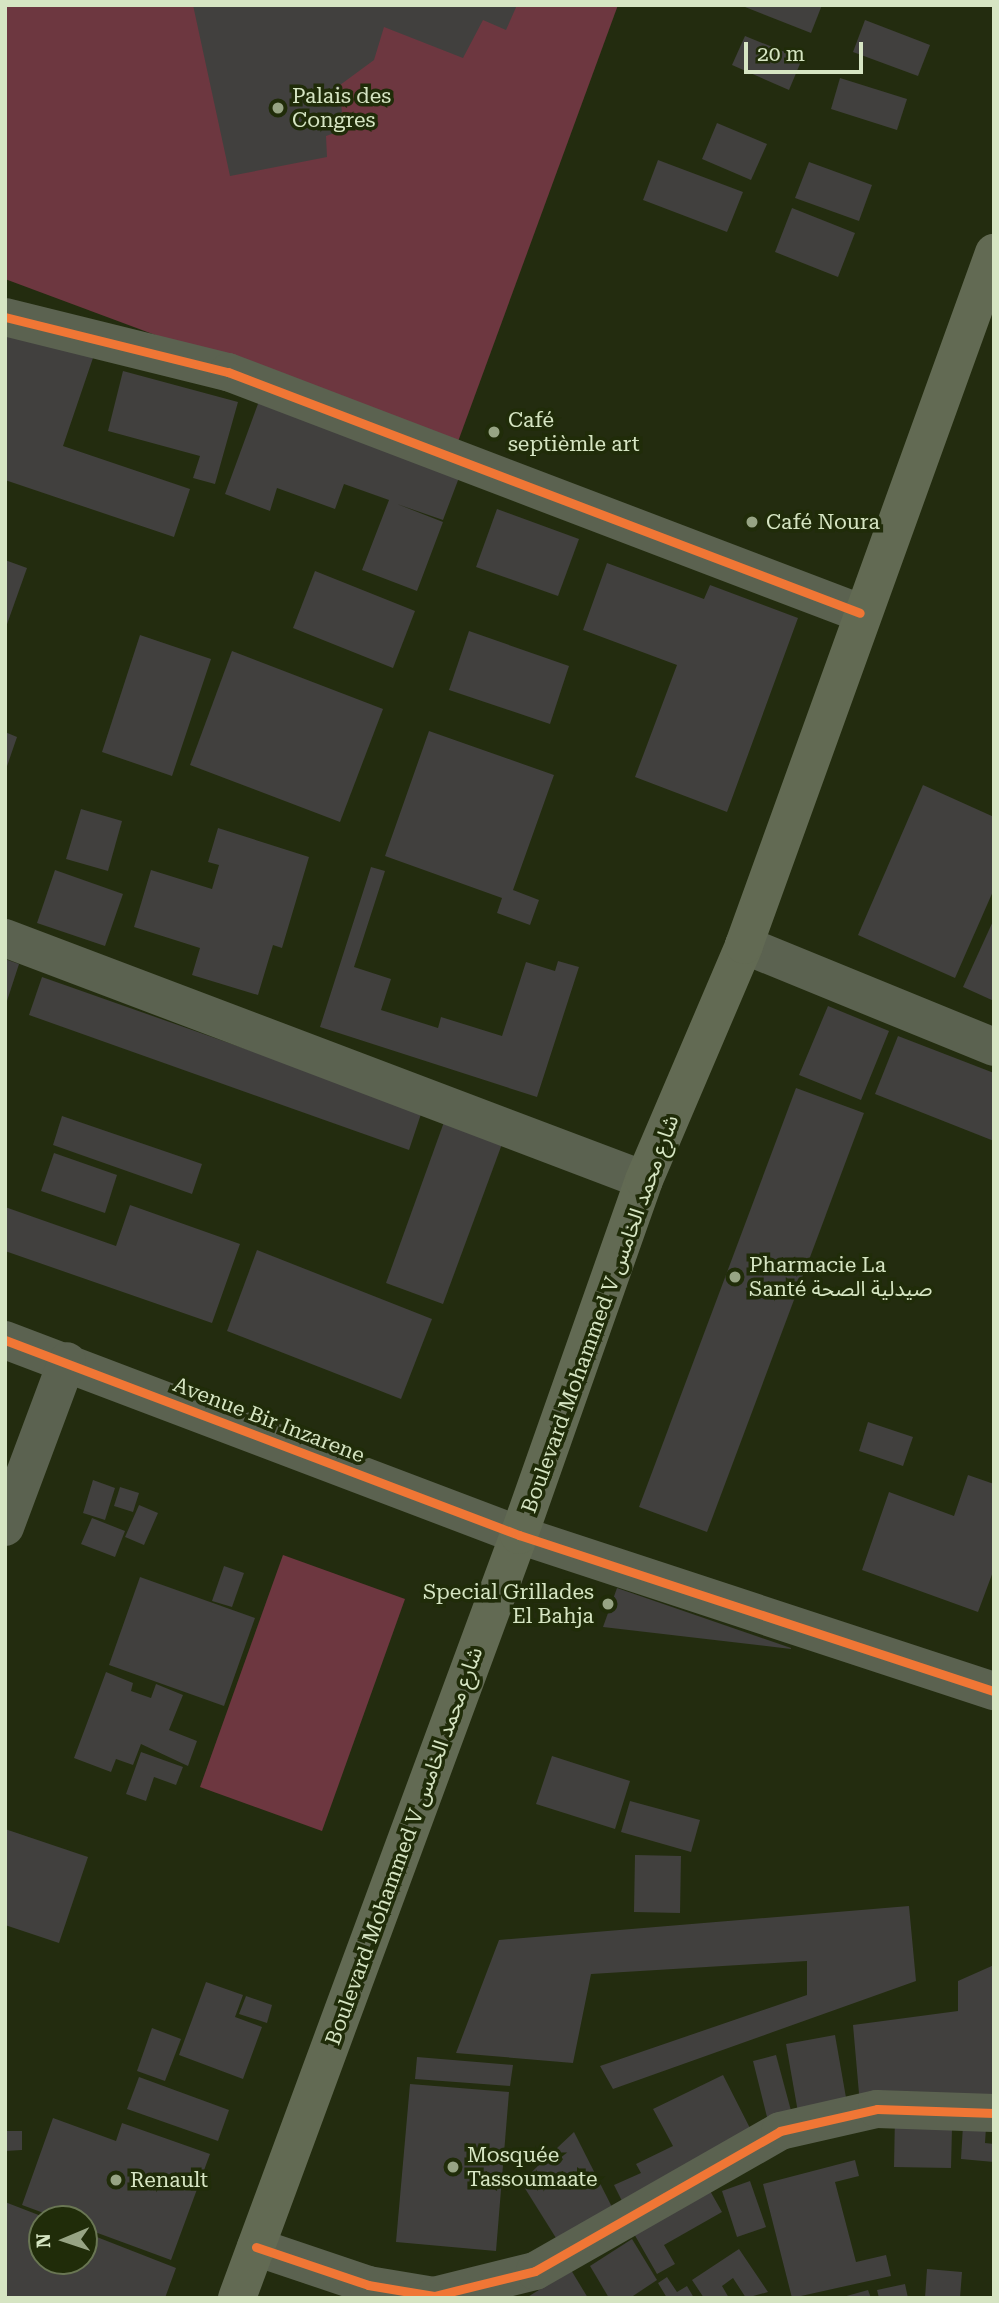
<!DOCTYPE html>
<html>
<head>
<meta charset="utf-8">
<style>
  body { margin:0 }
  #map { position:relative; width:999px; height:2303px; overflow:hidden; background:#232c0f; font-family:"Roboto Serif","Noto Sans Arabic",serif }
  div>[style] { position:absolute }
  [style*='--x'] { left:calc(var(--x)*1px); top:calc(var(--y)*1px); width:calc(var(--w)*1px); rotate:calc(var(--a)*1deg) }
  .green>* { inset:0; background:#6d3740 }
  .building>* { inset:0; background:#41403e }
  .minor>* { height:38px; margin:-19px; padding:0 19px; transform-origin:19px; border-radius:19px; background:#5b6250 }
  .major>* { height:38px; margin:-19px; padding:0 19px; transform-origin:19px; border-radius:19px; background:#626a53 }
  .cycleway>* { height:9px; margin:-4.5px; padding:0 4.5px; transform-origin:4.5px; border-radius:4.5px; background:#f07635 }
  .dots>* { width:19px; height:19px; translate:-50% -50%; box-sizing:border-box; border:4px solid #202c09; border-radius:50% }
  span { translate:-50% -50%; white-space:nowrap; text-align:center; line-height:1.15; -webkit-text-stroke:7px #202c09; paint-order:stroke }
  .poi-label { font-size:21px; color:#d6e5c3 }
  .left { translate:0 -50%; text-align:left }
  .right { translate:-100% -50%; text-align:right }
  .street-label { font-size:21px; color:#d6e5c3 }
  .frame { position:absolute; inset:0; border:7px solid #d6e5c3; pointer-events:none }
  .north { position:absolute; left:28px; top:2205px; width:70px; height:70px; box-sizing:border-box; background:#202c09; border:2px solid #697653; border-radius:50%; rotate:268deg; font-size:19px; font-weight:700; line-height:28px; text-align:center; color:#d6e5c3 }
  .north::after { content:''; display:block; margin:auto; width:24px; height:32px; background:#97a484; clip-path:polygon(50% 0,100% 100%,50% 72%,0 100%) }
  .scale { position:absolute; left:744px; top:42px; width:119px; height:32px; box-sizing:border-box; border:4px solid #d6e5c3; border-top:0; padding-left:9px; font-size:21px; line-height:24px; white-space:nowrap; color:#d6e5c3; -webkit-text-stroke:5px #202c09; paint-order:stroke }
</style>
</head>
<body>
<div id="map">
  <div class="green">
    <i style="clip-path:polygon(5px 5px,618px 5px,456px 447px,5px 279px)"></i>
    <i style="clip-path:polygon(283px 1555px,405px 1599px,322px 1831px,200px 1787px)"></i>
  </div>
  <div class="building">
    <i style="clip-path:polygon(193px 5px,517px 5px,506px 30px,483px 20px,463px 58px,384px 27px,374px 60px,340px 85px,343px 130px,326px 136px,327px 157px,230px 176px)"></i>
    <i style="clip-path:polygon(740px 5px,822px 5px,811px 33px)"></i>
    <i style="clip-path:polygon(865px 20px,930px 45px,918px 76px,853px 52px)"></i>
    <i style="clip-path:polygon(745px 36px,802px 59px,789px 90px,732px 65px)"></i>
    <i style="clip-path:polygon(840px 78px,907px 99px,897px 130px,831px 109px)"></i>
    <i style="clip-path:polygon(717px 123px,767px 144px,751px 180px,702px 159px)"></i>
    <i style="clip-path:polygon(658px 160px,743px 192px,727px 232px,643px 200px)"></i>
    <i style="clip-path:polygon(809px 162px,872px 185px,859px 221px,795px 198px)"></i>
    <i style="clip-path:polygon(792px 208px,855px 233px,838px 277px,775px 252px)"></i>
    <i style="clip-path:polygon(5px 325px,94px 355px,63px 446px,190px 489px,174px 537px,5px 480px)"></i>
    <i style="clip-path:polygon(123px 371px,238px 402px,215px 484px,193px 478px,200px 456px,108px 431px)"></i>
    <i style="clip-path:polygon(259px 401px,460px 475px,443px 520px,397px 504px,443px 522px,417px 591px,362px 570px,389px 500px,344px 484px,335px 509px,277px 488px,270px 511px,225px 494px)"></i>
    <i style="clip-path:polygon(497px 509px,579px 539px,558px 596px,476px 567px)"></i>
    <i style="clip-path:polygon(5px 560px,27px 568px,6px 627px,5px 627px)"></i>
    <i style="clip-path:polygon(607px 563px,704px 599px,710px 585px,798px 618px,727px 812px,635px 777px,677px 665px,583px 630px)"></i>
    <i style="clip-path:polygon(315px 571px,415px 611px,393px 668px,293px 628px)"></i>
    <i style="clip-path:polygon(469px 631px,569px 666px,550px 724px,449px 690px)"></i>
    <i style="clip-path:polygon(140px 635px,211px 659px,172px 776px,102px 752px)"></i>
    <i style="clip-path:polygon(232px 651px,383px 709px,340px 822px,190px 765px)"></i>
    <i style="clip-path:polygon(429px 731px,554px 775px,513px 890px,539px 900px,530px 925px,497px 913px,502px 898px,385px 856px)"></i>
    <i style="clip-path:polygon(5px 732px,17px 737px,6px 769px,5px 769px)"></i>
    <i style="clip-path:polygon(923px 785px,994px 817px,994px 889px,955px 978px,858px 935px)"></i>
    <i style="clip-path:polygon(81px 809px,122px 821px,108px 871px,66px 859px)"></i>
    <i style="clip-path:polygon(218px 828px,309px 857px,282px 948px,273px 945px,258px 995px,192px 975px,200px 948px,134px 927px,151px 870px,212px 889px,219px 865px,208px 862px)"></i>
    <i style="clip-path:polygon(371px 867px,385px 871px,354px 967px,391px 979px,381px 1010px,438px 1028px,441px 1017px,502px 1036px,526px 962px,555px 971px,558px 961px,579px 967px,537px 1097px,320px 1027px)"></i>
    <i style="clip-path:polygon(55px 870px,123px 894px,105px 946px,37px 923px)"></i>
    <i style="clip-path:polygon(994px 919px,994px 1001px,963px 987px)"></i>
    <i style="clip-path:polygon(5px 959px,19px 964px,6px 1004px,5px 1004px)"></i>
    <i style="clip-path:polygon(42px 977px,422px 1111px,409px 1150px,29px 1015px)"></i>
    <i style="clip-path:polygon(828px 1006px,889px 1031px,861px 1100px,799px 1075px)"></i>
    <i style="clip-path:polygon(898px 1036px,994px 1073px,994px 1141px,875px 1094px)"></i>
    <i style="clip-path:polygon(796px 1088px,864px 1113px,707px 1532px,639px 1507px)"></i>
    <i style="clip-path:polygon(62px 1116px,202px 1164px,192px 1194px,53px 1145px)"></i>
    <i style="clip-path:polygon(444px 1122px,502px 1144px,443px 1304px,386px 1283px)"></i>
    <i style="clip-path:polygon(54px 1153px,117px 1175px,105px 1213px,41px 1191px)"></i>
    <i style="clip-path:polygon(130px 1205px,240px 1244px,212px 1323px,5px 1251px,5px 1207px,116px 1246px)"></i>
    <i style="clip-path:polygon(257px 1250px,432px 1319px,401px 1399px,227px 1331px)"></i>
    <i style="clip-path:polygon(868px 1422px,913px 1437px,903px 1466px,859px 1451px)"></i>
    <i style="clip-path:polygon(968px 1475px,994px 1484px,994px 1569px,978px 1612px,862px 1570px,889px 1492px,954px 1516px)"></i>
    <i style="clip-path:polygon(93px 1480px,115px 1488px,105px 1520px,83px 1513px)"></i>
    <i style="clip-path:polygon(120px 1487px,139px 1493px,133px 1512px,114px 1506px)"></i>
    <i style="clip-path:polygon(139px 1505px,158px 1513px,144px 1545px,125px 1537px)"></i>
    <i style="clip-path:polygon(92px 1518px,125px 1531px,115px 1557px,81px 1544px)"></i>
    <i style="clip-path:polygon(224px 1566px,244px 1573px,232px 1607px,212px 1601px)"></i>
    <i style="clip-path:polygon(140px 1577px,255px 1618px,224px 1706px,109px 1665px)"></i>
    <i style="clip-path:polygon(617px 1588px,791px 1648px,791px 1649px,603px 1627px)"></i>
    <i style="clip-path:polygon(106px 1672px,133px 1683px,131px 1691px,151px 1698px,156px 1684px,183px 1695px,169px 1730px,197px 1741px,188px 1766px,141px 1744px,133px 1765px,116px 1759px,111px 1772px,74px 1758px)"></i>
    <i style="clip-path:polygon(141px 1752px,183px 1767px,176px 1785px,154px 1777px,146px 1801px,126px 1794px)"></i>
    <i style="clip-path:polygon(552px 1756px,630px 1781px,615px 1829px,536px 1804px)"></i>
    <i style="clip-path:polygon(630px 1801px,700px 1820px,691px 1852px,621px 1832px)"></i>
    <i style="clip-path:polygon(5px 1829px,88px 1857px,59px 1943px,5px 1925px)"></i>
    <i style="clip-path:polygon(635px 1855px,681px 1856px,680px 1913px,634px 1912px)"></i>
    <i style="clip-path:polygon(909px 1906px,916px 1981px,613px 2089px,600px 2066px,807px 1995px,807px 1961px,591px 1974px,573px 2063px,456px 2053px,499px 1940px)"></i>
    <i style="clip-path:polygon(994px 1965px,994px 2105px,860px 2105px,853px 2025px,958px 2011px,958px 1981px)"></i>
    <i style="clip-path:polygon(206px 1982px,243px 1995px,235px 2017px,262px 2027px,243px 2079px,179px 2055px)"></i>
    <i style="clip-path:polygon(246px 1996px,272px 2005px,267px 2023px,239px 2014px)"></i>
    <i style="clip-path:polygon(152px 2028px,181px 2039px,165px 2081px,137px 2071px)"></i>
    <i style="clip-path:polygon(835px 2035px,848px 2109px,799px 2118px,786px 2044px)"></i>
    <i style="clip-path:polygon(776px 2055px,793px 2118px,769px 2125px,753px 2061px)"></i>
    <i style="clip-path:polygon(417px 2057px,513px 2065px,510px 2086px,415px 2079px)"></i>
    <i style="clip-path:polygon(723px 2075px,754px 2136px,622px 2201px,614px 2185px,641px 2173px,636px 2164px,673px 2146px,653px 2109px)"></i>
    <i style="clip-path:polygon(139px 2077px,229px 2110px,218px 2141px,127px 2109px)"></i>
    <i style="clip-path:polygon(410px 2084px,509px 2092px,496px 2251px,396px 2242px)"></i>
    <i style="clip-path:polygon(895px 2116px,952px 2128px,951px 2168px,894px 2167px)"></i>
    <i style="clip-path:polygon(53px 2118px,116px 2141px,122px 2123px,210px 2154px,171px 2260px,84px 2228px,84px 2219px,60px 2219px,22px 2205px)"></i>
    <i style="clip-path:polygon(963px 2125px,986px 2127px,985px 2143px,994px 2144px,994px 2162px,961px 2159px)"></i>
    <i style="clip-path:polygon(5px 2131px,22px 2131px,22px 2150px,5px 2151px)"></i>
    <i style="clip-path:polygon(574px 2132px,613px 2209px,556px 2238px,521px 2182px)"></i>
    <i style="clip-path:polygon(855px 2160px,859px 2176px,835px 2182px,856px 2262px,886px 2255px,891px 2276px,792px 2298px,763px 2184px)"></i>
    <i style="clip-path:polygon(750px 2181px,766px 2227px,737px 2237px,722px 2191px)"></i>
    <i style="clip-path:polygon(709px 2189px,722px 2212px,664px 2245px,675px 2264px,657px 2274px,633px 2232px)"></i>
    <i style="clip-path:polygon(5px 2202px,49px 2219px,42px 2219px,42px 2261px,84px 2261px,84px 2232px,176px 2268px,165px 2298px,5px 2298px)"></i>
    <i style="clip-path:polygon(632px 2239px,657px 2280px,630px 2298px,609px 2298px,590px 2266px)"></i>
    <i style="clip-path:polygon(739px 2249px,768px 2292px,746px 2298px,733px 2278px,722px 2286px,729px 2298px,704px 2298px,692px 2280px)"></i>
    <i style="clip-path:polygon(927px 2269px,962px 2272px,960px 2298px,925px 2298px)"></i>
    <i style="clip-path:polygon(571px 2270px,588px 2298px,526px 2298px)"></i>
    <i style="clip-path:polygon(667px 2277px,677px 2292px,687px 2286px,694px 2298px,667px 2298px,658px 2283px)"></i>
    <i style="clip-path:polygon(905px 2284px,908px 2298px,879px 2298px,877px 2290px)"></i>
    <i style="clip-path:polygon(868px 2290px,871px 2298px,843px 2298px,843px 2297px)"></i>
  </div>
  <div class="minor">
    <i style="--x:5;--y:317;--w:230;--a:13.9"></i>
    <i style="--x:228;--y:372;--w:676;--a:20.87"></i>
    <i style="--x:5;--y:938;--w:683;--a:20.74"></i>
    <i style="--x:744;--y:945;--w:270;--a:22.2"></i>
    <i style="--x:5;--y:1340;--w:550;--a:20.78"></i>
    <i style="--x:519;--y:1535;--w:500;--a:18.2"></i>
    <i style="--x:5;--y:1527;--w:177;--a:-69.5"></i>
    <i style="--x:256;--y:2247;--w:118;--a:18.7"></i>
    <i style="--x:368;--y:2285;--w:67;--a:9.5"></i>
    <i style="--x:434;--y:2296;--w:104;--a:-13.9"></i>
    <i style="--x:535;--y:2271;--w:282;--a:-29.7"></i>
    <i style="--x:780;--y:2131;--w:99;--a:-12.8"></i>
    <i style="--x:877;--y:2109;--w:117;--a:2"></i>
  </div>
  <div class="major">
    <i style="--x:237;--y:2298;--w:813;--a:-69.72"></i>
    <i style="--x:519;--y:1535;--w:376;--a:-70.6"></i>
    <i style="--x:644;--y:1180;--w:255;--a:-66.9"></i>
    <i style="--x:744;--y:945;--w:736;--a:-70.14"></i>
  </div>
  <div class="cycleway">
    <i style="--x:5;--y:317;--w:230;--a:13.9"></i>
    <i style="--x:228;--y:372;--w:676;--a:20.87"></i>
    <i style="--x:5;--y:1340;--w:550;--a:20.78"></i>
    <i style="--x:519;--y:1535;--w:500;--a:18.2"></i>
    <i style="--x:256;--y:2247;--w:118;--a:18.7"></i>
    <i style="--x:368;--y:2285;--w:67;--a:9.5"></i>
    <i style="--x:434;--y:2296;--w:104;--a:-13.9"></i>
    <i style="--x:535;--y:2271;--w:282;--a:-29.7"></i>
    <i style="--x:780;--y:2131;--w:99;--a:-12.8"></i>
    <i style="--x:877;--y:2109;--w:117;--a:2"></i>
  </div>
  <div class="dots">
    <i style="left:278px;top:108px;background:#97a484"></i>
    <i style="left:494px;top:432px;background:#97a484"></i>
    <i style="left:752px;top:522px;background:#97a484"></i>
    <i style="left:735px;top:1277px;background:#97a484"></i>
    <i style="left:608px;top:1604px;background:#97a484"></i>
    <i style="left:453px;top:2167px;background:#97a484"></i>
    <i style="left:116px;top:2180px;background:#97a484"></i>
  </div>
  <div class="poi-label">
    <span class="left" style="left:292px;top:108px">Palais des<br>Congres</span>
    <span class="left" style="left:508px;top:432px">Café<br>septièmle art</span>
    <span class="left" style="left:766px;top:522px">Café Noura</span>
    <span class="left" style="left:749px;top:1277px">Pharmacie La<br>Santé صيدلية الصحة</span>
    <span class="right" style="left:594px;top:1604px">Special Grillades<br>El Bahja</span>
    <span class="left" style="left:467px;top:2167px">Mosquée<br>Tassoumaate</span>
    <span class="left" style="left:130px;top:2180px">Renault</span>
  </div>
  <div class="street-label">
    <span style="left:600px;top:1314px;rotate:-70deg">Boulevard Mohammed V شارع محمد الخامس</span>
    <span style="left:269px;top:1420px;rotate:21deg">Avenue Bir Inzarene</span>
    <span style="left:404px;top:1846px;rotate:-70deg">Boulevard Mohammed V شارع محمد الخامس</span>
  </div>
  <div class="frame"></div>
  <div class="north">N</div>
  <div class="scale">20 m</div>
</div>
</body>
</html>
